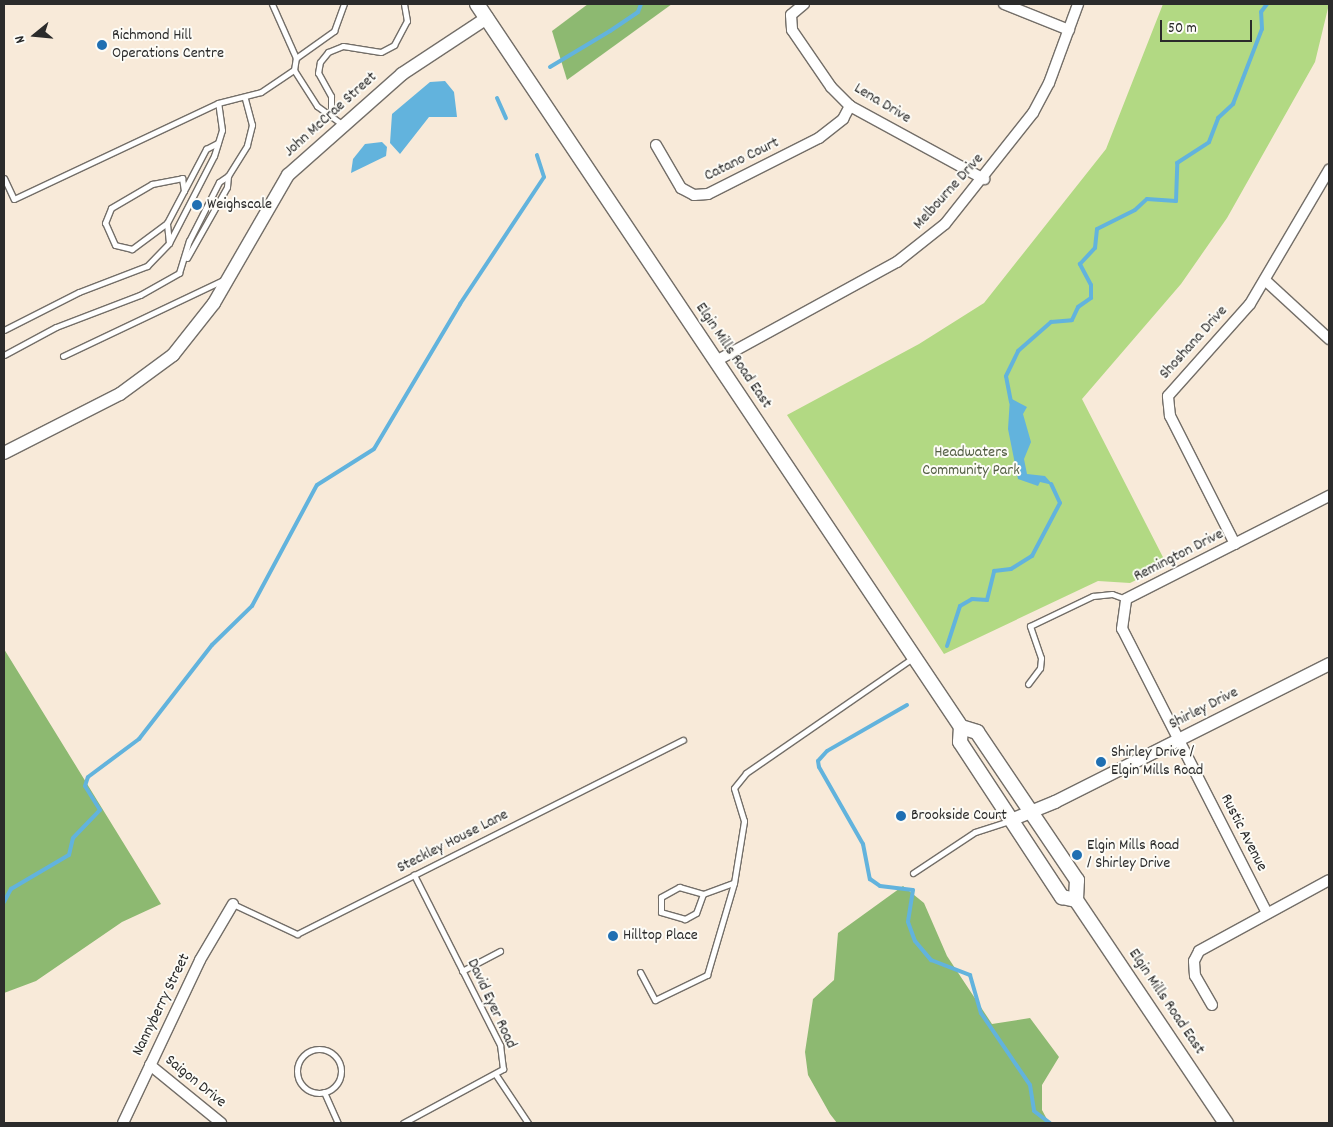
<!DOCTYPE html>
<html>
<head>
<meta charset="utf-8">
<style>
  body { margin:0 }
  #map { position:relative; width:1333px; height:1127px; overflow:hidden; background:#f8ead9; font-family:Dekko,sans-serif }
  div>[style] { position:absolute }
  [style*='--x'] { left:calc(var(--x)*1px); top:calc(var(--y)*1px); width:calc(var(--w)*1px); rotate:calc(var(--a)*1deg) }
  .green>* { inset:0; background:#b2d983 }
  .forest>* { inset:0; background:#8db971 }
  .water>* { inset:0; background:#62b3dd }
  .stream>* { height:4px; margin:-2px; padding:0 2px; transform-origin:2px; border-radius:2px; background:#62b3dd }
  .roads { filter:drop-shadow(1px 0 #736e68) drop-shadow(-1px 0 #736e68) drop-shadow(0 1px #736e68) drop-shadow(0 -1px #736e68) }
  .service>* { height:5px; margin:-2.5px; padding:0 2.5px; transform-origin:2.5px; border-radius:2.5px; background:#fff }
  .service>.ring { margin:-2.5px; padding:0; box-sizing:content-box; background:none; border:5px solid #fff; border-radius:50% }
  .minor>* { height:10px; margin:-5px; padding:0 5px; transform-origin:5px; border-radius:5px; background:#fff }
  .tertiary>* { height:12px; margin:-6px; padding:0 6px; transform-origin:6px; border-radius:6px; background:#fff }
  .secondary>* { height:14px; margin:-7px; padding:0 7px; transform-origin:7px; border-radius:7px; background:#fff }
  .dots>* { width:14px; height:14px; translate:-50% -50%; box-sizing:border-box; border:2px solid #fdfcf7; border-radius:50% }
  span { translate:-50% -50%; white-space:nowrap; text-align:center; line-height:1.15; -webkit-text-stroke:4px #fdfcf7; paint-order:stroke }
  .poi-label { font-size:16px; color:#2b2b2b }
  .left { translate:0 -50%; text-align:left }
  .street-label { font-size:16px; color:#2b2b2b }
  .park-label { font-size:16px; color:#545f45 }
  .frame { position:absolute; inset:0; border:5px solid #2b2b2b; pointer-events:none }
  .north { position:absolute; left:10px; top:10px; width:50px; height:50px; -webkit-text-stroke:4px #fdfcf7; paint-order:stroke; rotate:253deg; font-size:14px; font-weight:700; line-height:20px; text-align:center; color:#2b2b2b }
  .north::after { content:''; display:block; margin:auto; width:18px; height:22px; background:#2b2b2b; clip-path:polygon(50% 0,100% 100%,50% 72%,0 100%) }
  .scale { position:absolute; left:1160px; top:20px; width:92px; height:22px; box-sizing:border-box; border:2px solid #2b2b2b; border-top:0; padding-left:6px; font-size:15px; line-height:18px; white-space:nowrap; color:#2b2b2b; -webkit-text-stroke:4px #fdfcf7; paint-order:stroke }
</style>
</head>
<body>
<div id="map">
  <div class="green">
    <i style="clip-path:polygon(1163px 4px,1329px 4px,1315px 62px,1227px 218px,1181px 284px,1082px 399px,1167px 565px,1130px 583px,1098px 581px,944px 654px,787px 415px,919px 344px,984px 303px,1106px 149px)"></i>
  </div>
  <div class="forest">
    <i style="clip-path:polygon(588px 4px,672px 4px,567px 80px,552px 31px)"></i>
    <i style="clip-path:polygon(4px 649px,161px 904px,122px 922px,36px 981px,4px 993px)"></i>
    <i style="clip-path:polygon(903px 886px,924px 903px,947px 956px,992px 1024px,1030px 1018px,1059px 1057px,1042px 1085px,1042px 1110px,1049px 1123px,837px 1123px,830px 1114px,808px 1075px,805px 1052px,813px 999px,834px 980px,838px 933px)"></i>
  </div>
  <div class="water">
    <i style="clip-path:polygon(445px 81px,454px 92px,457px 117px,429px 117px,400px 154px,390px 143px,392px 114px,430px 82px)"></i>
    <i style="clip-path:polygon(382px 142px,387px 147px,386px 156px,351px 173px,353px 159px,365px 144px)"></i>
    <i style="clip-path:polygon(1010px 398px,1027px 407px,1023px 414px,1031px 442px,1024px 459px,1027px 474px,1045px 476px,1053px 485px,1040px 482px,1038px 486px,1018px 479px,1008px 429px)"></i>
  </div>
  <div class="stream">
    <i style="--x:550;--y:67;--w:70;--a:-31"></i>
    <i style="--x:610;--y:31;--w:34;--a:-34"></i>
    <i style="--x:638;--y:12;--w:9;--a:-69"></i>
    <i style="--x:497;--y:98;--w:22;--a:66"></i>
    <i style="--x:1011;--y:402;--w:26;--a:-101"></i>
    <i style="--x:1006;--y:376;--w:28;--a:-64"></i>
    <i style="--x:1018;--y:351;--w:44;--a:-41.3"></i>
    <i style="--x:1051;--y:322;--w:21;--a:-5"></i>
    <i style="--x:1072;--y:320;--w:14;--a:-65"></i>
    <i style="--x:1078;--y:307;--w:16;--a:-35"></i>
    <i style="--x:1091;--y:298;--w:13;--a:-90"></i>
    <i style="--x:1091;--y:285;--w:24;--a:-118"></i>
    <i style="--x:1080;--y:264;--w:22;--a:-47"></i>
    <i style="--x:1095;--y:248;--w:19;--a:-84"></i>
    <i style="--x:1097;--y:229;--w:42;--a:-26.6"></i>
    <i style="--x:1135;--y:210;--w:16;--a:-43"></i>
    <i style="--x:1147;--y:199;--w:29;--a:4"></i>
    <i style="--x:1176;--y:201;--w:38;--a:-88"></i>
    <i style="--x:1177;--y:163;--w:38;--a:-33"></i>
    <i style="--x:1209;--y:142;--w:26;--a:-69"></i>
    <i style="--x:1218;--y:118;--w:21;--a:-43"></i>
    <i style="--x:1233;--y:104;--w:80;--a:-68.9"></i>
    <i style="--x:1262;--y:29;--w:17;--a:-93"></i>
    <i style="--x:1261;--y:12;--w:10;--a:-53"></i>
    <i style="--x:947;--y:646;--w:42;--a:-72"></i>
    <i style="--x:960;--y:606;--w:14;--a:-30"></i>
    <i style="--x:972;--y:599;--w:15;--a:4"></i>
    <i style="--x:987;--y:600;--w:30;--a:-76"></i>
    <i style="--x:994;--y:571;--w:17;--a:-7"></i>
    <i style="--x:1011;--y:569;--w:25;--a:-32"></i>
    <i style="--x:1032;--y:556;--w:60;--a:-62.2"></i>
    <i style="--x:1060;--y:503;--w:21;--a:-115"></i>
    <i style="--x:907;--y:705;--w:92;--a:150.1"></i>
    <i style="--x:827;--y:751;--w:13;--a:132"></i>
    <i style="--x:818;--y:761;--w:6;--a:81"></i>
    <i style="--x:819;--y:767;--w:89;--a:60.3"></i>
    <i style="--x:863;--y:844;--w:36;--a:79"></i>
    <i style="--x:870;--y:879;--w:12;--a:35"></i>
    <i style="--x:880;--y:886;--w:33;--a:7"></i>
    <i style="--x:913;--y:890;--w:32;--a:99"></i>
    <i style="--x:908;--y:922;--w:20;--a:70"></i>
    <i style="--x:915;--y:941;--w:25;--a:50"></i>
    <i style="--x:931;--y:960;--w:42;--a:21"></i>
    <i style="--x:970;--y:975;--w:40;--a:74"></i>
    <i style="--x:981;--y:1013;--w:87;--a:55.8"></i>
    <i style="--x:1030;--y:1085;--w:26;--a:81"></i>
    <i style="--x:1034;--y:1111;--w:20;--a:37"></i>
    <i style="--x:4;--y:902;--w:15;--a:-62"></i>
    <i style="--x:11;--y:889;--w:67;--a:-30.4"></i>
    <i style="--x:69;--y:855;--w:17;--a:-77"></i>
    <i style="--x:73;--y:838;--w:39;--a:-46"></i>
    <i style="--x:100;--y:810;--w:28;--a:-122"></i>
    <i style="--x:85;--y:786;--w:9;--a:-72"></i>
    <i style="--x:88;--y:777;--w:64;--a:-36.7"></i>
    <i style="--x:139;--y:739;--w:119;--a:-52.2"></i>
    <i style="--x:212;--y:645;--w:56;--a:-44.3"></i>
    <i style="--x:252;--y:606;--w:137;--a:-61.8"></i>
    <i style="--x:317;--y:485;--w:67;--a:-32.3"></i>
    <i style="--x:374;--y:449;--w:169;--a:-59.3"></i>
    <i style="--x:460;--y:304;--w:152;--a:-56.5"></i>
    <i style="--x:544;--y:177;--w:23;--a:-108"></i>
  </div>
  <div class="roads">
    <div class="service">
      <i style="--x:296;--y:58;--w:47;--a:-35.4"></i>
      <i style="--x:334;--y:31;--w:29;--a:-70"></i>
      <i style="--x:294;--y:70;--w:43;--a:57.4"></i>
      <i style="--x:317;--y:106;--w:31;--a:36"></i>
      <i style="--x:331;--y:112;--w:16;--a:-90"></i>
      <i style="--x:331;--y:96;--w:26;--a:-119"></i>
      <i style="--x:318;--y:73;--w:11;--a:-80"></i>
      <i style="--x:320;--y:62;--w:13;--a:-51"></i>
      <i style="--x:328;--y:52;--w:16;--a:-22"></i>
      <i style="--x:343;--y:46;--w:38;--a:9"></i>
      <i style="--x:381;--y:52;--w:15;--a:-28"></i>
      <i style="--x:394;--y:45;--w:27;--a:-62"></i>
      <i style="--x:407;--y:21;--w:17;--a:-100"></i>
      <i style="--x:4;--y:178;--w:23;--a:65"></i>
      <i style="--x:14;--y:199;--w:225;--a:-25.2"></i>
      <i style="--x:218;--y:103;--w:44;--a:-14.3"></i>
      <i style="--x:261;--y:92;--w:40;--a:-34"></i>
      <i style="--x:294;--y:70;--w:12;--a:-81"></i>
      <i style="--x:296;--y:58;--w:59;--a:-114"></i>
      <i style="--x:167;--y:223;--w:44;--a:143.4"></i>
      <i style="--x:132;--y:249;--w:17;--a:-167"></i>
      <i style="--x:115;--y:245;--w:24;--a:-114"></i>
      <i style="--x:105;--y:223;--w:16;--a:-68"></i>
      <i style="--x:111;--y:208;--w:48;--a:-30.3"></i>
      <i style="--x:152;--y:184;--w:31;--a:-11"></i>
      <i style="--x:182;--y:178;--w:13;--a:81"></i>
      <i style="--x:169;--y:243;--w:20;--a:-96"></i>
      <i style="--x:167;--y:223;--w:84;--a:-62.2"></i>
      <i style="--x:206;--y:149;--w:13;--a:-27"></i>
      <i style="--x:187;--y:258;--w:81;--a:-60.6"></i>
      <i style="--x:227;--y:187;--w:11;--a:-85"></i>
      <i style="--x:4;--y:330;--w:84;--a:-26.9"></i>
      <i style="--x:79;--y:292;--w:73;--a:-20.9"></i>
      <i style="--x:147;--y:266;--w:32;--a:-46"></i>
      <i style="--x:169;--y:243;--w:98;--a:-62.7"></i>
      <i style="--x:214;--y:156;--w:27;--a:-73"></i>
      <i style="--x:222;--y:130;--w:27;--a:-98"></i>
      <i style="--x:4;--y:355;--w:59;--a:-28.3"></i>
      <i style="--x:56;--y:327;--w:90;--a:-20.9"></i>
      <i style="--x:140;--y:295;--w:45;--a:-29.4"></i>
      <i style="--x:179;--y:273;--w:34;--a:-73"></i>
      <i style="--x:189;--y:241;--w:66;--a:-63"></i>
      <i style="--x:219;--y:182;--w:11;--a:-34"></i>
      <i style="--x:228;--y:176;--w:36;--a:-58"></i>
      <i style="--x:247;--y:145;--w:21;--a:-76"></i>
      <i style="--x:252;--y:125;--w:28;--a:-105"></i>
      <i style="--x:63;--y:356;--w:179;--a:-25.4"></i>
      <i style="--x:1028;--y:684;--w:20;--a:-53"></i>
      <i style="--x:1040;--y:668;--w:10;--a:-84"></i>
      <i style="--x:1041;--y:658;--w:34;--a:-109"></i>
      <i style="--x:1030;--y:626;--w:70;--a:-25.5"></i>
      <i style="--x:1093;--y:596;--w:19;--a:-6"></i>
      <i style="--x:1112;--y:594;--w:15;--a:20"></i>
      <i style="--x:913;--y:873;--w:74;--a:-33.5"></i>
      <i style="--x:975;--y:832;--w:38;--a:-18"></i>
      <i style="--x:703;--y:894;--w:20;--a:110"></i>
      <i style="--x:696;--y:913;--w:13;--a:151"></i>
      <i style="--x:685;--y:919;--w:25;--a:-164"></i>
      <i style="--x:661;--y:912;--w:15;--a:-90"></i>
      <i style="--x:661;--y:897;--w:21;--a:-29"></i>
      <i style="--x:679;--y:887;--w:25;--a:16"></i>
      <i style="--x:703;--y:894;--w:33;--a:-20"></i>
      <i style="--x:233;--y:904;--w:71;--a:25.1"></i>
      <i style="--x:297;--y:934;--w:432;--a:-26.7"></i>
      <i style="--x:462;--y:971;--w:43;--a:-27.8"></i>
      <i style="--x:640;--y:972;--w:32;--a:62"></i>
      <i style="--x:655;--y:1000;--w:58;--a:-25.7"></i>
      <i style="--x:707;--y:975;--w:96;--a:-73.6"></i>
      <i style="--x:734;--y:883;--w:63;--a:-80.8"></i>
      <i style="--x:744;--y:821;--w:34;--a:-107"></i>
      <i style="--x:734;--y:788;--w:19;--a:-51"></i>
      <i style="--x:746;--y:773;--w:203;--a:-34.6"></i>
      <i class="ring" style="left:297px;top:1049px;width:39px;height:39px"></i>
      <i style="--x:496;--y:1075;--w:58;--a:56.3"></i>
      <i style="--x:324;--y:1092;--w:34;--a:66"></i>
      <i style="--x:403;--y:1123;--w:114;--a:-28.4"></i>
      <i style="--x:503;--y:1069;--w:24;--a:-97"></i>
      <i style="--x:500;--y:1045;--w:191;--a:-116.8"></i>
    </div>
    <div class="minor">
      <i style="--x:804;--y:4;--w:17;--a:140"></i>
      <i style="--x:791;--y:15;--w:15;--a:86"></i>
      <i style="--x:792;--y:30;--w:69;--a:55.6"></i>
      <i style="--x:831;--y:87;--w:27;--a:45"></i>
      <i style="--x:850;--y:106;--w:153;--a:28.6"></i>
      <i style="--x:1004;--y:4;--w:70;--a:21.8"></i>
      <i style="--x:656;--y:145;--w:50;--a:59.8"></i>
      <i style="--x:681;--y:188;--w:15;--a:28"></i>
      <i style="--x:694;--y:195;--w:14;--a:-4"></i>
      <i style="--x:708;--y:194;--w:124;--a:-26.8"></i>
      <i style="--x:819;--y:138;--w:31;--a:-38"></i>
      <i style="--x:843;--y:119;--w:15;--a:-62"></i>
      <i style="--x:1266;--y:281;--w:86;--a:42.6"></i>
      <i style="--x:716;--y:361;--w:206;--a:-28.7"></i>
      <i style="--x:897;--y:262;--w:61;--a:-38.4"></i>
      <i style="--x:945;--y:224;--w:142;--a:-51.6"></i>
      <i style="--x:1033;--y:113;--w:34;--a:-62"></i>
      <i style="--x:1049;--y:83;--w:84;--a:-69.8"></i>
      <i style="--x:1235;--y:544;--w:144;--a:-116.9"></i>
      <i style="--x:1170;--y:416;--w:20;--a:-96"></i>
      <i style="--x:1168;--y:396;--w:123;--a:-48.3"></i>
      <i style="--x:1250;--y:304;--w:156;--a:-59.5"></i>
      <i style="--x:1267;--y:913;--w:319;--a:-117"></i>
      <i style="--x:1122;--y:629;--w:30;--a:-82"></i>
      <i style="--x:1126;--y:599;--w:228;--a:-26.9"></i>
      <i style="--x:1212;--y:1005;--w:34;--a:-120"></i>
      <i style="--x:1195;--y:976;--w:15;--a:-94"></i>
      <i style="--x:1194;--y:961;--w:11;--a:-63"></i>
      <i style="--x:1199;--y:951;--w:148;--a:-28.6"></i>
      <i style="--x:150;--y:1065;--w:92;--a:39.2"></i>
      <i style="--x:123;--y:1123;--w:180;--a:-64.7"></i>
      <i style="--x:200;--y:960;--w:65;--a:-59.5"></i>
    </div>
    <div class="tertiary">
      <i style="--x:4;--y:453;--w:130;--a:-27"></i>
      <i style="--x:120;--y:394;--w:66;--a:-36.3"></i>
      <i style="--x:173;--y:355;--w:66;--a:-51.7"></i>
      <i style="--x:214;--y:303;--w:148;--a:-60"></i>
      <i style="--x:288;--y:175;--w:152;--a:-41.5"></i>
      <i style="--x:402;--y:74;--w:102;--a:-33.4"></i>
      <i style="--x:1011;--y:820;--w:48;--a:-22.2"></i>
      <i style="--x:1055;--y:802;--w:307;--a:-26.7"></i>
    </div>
    <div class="secondary">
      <i style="--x:477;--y:4;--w:870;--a:56.2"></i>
      <i style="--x:961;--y:727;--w:15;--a:94"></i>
      <i style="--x:960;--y:742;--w:186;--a:56.7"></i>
      <i style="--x:1062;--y:897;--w:14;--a:12"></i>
      <i style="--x:961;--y:727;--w:17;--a:17"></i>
      <i style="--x:977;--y:732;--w:179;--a:56"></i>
      <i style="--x:1077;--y:880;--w:20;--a:93"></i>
      <i style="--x:1076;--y:900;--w:269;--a:56.1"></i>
    </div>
  </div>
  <div class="dots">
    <i style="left:102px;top:45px;background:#1f6fb2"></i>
    <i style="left:197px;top:205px;background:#1f6fb2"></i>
    <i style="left:1101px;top:762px;background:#1f6fb2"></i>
    <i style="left:901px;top:816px;background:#1f6fb2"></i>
    <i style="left:1077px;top:855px;background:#1f6fb2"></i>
    <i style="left:613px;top:936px;background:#1f6fb2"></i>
  </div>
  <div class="poi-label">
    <span class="left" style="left:112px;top:45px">Richmond Hill<br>Operations Centre</span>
    <span class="left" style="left:207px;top:205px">Weighscale</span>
    <span class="left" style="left:1111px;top:762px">Shirley Drive /<br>Elgin Mills Road</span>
    <span class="left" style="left:911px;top:816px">Brookside Court</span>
    <span class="left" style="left:1087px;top:855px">Elgin Mills Road<br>/ Shirley Drive</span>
    <span class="left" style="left:623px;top:936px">Hilltop Place</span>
  </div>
  <div class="street-label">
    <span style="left:882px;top:104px;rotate:31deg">Lena Drive</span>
    <span style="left:331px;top:115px;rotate:-42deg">John McCrae Street</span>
    <span style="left:742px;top:160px;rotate:-26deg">Catano Court</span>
    <span style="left:949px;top:192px;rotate:-48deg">Melbourne Drive</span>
    <span style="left:1194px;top:343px;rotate:-48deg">Shoshana Drive</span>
    <span style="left:733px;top:356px;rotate:56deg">Elgin Mills Road East</span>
    <span style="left:1179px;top:556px;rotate:-27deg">Remington Drive</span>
    <span style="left:1204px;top:709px;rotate:-27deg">Shirley Drive</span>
    <span style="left:1243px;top:833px;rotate:63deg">Rustic Avenue</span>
    <span style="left:453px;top:842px;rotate:-27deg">Steckley House Lane</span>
    <span style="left:1166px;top:1002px;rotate:56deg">Elgin Mills Road East</span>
    <span style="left:491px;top:1004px;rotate:65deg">David Eyer Road</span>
    <span style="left:162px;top:1005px;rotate:-64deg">Nannyberry Street</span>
    <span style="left:195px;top:1082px;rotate:39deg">Saigon Drive</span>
  </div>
  <div class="park-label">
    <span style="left:971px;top:462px">Headwaters<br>Community Park</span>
  </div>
  <div class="frame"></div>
  <div class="north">N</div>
  <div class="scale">50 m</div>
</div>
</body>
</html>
